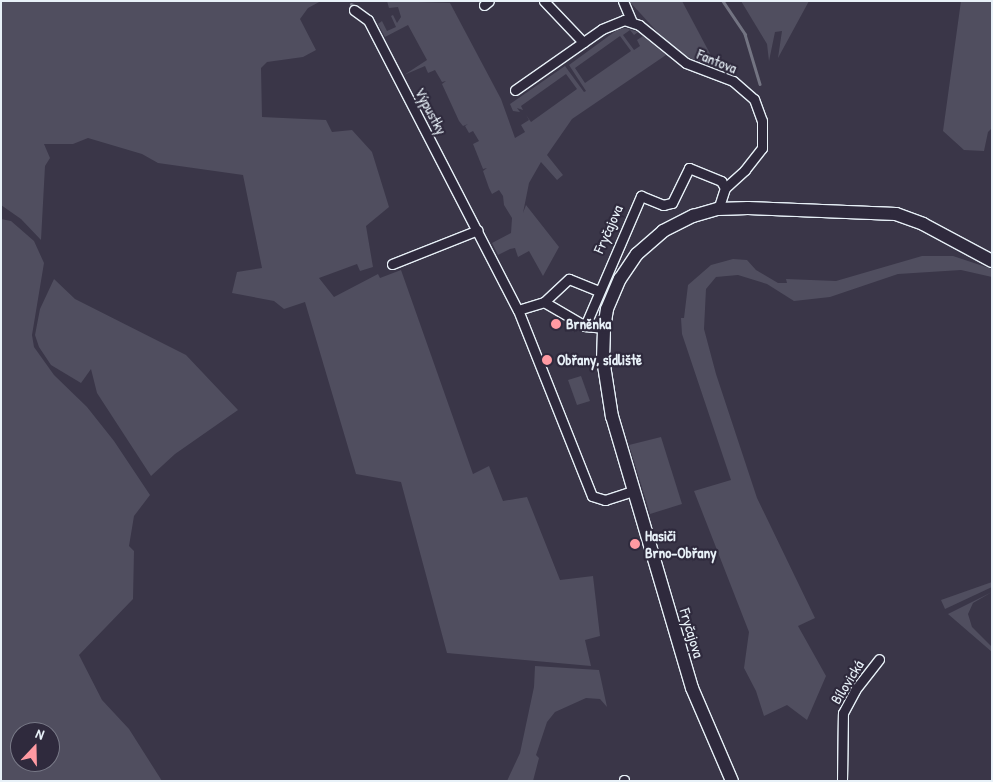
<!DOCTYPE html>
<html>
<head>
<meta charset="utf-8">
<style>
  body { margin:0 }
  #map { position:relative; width:993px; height:782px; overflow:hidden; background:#3a3648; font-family:"Patrick Hand",sans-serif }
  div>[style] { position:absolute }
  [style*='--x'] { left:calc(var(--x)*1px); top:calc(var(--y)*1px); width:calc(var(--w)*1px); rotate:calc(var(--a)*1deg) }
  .green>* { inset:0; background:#504e5f }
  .stream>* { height:2.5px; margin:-1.25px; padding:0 1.25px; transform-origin:1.25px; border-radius:1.25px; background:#737482 }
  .roads { filter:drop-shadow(1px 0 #e8f1f8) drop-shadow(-1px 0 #e8f1f8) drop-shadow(0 1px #e8f1f8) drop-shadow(0 -1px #e8f1f8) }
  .street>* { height:9px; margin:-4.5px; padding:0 4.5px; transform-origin:4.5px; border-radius:4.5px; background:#2f2a3d }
  .secondary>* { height:12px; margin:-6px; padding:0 6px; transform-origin:6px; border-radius:6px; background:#2f2a3d }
  .dots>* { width:14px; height:14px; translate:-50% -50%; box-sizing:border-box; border:2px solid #2f2a3d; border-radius:50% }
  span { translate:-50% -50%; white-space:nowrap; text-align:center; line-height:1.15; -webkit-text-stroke:4.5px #2f2a3d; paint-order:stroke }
  .street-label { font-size:15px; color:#e8f1f8 }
  .poi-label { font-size:15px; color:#e8f1f8; font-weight:700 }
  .left { translate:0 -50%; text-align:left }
  .frame { position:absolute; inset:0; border:2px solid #e8f1f8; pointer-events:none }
  .north { position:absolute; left:10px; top:722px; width:50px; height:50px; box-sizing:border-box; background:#2f2a3d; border:1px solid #797a88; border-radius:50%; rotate:21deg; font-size:14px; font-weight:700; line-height:20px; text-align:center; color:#e8f1f8 }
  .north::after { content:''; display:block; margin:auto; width:18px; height:22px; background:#ff9aa2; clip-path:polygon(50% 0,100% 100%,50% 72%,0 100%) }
</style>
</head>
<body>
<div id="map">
  <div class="green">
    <i style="clip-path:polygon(1px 1px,321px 1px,308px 8px,300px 19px,316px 50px,303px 57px,267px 62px,261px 68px,262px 117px,326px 120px,332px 132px,352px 130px,372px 152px,389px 207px,366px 226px,373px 267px,360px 271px,357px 264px,319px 278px,334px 297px,378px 274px,380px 278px,401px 270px,473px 474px,489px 466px,503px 501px,527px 497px,560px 580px,593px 576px,600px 636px,585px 640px,591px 666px,447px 653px,401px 482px,356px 474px,305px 302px,284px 309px,274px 301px,232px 293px,237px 272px,262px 268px,243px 175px,158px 163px,142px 154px,88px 138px,73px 144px,44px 144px,50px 158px,45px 166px,41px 240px,21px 219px,1px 205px)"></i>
    <i style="clip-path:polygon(evenodd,387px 1px,450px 3px,501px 99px,515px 138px,525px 132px,521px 125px,529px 120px,526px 115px,531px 122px,577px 89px,566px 74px,521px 106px,523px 110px,517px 108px,520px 112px,513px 111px,510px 104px,565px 66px,584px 92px,586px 91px,569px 65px,617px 30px,625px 28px,638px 32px,634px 35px,630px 30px,623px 35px,634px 50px,640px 46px,637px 40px,643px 36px,666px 55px,572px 119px,547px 155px,563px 175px,557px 180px,541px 162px,529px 183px,523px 213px,526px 205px,559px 247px,543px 276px,529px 251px,518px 257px,515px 248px,510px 249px,498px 255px,492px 243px,511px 233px,512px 218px,504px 205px,503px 196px,499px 190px,492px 194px,489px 188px,483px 171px,487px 168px,483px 169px,473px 144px,479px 141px,473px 131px,469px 133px,465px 126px,468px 124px,463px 126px,459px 121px,442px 84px,446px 81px,442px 82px,435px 70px,428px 73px,425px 66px,404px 75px,427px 60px,408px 25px,385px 37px,378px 24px,382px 21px,387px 31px,396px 27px,391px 16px,393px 15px,397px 23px,401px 17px,398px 7px,389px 8px,387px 1px,620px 36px,631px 51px,585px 83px,575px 68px,620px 36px)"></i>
    <i style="clip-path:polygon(629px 1px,682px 1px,716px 65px,692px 59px,672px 48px)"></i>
    <i style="clip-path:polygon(741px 1px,809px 1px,778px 58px,782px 31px,775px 32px,769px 61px,767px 44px)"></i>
    <i style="clip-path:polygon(961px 1px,992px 1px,992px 128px,988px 132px,984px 151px,964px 150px,943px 131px)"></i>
    <i style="clip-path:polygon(evenodd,1px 219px,11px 221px,34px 241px,44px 263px,32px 335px,34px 347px,54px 375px,87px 407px,114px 441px,150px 495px,134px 516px,129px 546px,134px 551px,133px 599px,79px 655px,102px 700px,129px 729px,162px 781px,1px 781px,1px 219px,20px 732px,50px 732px,50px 762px,20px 762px,20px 732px)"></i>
    <i style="clip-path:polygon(922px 256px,953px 256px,992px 269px,992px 277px,961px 270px,898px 274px,830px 297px,794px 301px,767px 284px,738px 275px,716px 277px,706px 289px,704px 329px,716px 374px,757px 498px,815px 618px,798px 626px,826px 676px,807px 720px,787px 705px,764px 716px,756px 691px,744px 668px,749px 632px,694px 491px,731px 480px,682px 334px,681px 318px,684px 318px,688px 285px,711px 265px,733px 259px,747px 260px,756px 270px,778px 283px,787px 283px,786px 279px,836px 281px)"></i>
    <i style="clip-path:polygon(54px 279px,75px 299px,186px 355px,238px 410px,175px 454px,151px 476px,97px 393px,91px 369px,81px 383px,51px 365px,39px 347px,35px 335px,40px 309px)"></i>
    <i style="clip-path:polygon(581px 376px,590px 401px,577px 405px,568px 380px)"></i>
    <i style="clip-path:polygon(661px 437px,682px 504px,650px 514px,629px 445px)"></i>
    <i style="clip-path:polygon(992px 582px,992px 587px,945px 609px,941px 600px)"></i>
    <i style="clip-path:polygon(992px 592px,973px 603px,968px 614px,972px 627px,992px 647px,992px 652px,948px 614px)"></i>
    <i style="clip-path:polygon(535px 666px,599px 670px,607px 707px,600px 699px,586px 698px,555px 712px,547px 722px,536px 755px,539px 758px,533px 781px,507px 781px,520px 753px,534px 687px)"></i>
  </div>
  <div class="stream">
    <i style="--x:723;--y:1;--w:40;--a:56"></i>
    <i style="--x:745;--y:34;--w:52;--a:73.3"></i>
    <i style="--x:351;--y:4;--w:5;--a:22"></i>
  </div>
  <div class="roads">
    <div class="street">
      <i style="--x:544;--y:1;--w:57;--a:46.4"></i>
      <i style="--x:623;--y:1;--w:23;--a:67"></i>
      <i style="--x:484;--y:5;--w:6;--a:-39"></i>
      <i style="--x:354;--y:10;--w:17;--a:36"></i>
      <i style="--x:368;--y:20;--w:326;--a:62.7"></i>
      <i style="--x:518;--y:310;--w:200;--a:68.3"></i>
      <i style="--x:592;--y:496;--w:14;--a:17"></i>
      <i style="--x:605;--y:500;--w:28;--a:-18"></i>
      <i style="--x:515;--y:90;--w:106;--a:-35"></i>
      <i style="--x:602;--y:29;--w:24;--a:-22"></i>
      <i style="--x:624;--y:20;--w:16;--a:18"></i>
      <i style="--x:639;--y:25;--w:60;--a:39"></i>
      <i style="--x:686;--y:63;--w:50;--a:21"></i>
      <i style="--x:733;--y:81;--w:28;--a:41"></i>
      <i style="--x:754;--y:99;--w:23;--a:70"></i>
      <i style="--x:762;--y:121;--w:27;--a:90"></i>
      <i style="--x:762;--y:148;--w:28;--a:128"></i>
      <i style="--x:745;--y:170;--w:27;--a:138"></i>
      <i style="--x:392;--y:264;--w:92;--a:-21.6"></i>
      <i style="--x:544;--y:302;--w:34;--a:-43"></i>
      <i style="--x:569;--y:279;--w:32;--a:22"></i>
      <i style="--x:518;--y:310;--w:27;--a:-17"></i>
      <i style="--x:544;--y:302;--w:48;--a:30.3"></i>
      <i style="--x:585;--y:326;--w:19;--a:6"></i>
      <i style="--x:585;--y:326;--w:142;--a:-66.7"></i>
      <i style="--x:641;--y:196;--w:24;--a:22"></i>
      <i style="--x:663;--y:205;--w:9;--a:-13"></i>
      <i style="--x:672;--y:203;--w:39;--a:-64"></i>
      <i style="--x:689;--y:168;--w:35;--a:22"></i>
      <i style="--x:721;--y:181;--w:8;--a:60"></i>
      <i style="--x:725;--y:188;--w:22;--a:108"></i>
      <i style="--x:624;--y:780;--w:1;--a:90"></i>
      <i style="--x:842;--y:781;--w:68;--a:-89.2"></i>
      <i style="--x:843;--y:713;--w:26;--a:-62"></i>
      <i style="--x:855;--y:690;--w:39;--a:-52"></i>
    </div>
    <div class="secondary">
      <i style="--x:732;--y:781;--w:101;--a:-113.3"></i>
      <i style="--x:692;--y:688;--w:283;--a:-106.4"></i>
      <i style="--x:612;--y:417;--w:59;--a:-98.8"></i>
      <i style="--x:603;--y:359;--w:31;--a:-88"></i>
      <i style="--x:604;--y:328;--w:19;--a:-81"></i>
      <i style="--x:607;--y:309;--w:33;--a:-67"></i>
      <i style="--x:620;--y:279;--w:30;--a:-56"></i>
      <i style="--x:637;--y:254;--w:35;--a:-41"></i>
      <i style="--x:663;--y:231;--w:34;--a:-27"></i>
      <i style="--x:693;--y:216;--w:26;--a:-16"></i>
      <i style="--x:718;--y:209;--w:30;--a:-2"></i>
      <i style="--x:748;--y:208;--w:148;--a:2.3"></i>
      <i style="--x:896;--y:214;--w:29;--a:20"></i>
      <i style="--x:923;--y:224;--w:78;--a:28.2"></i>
    </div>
  </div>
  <div class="dots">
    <i style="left:556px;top:324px;background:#ff9aa2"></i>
    <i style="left:547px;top:360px;background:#ff9aa2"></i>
    <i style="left:635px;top:544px;background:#ff9aa2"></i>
  </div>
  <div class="street-label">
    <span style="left:717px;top:61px;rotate:22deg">Fantova</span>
    <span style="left:431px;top:111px;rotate:62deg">Výpustky</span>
    <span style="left:608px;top:229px;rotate:-66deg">Fryčajova</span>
    <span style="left:692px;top:633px;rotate:73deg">Fryčajova</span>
    <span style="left:847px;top:682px;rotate:-58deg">Bílovická</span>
  </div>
  <div class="poi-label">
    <span class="left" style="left:566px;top:324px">Brněnka</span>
    <span class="left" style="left:557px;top:360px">Obřany, sídliště</span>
    <span class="left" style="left:645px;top:544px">Hasiči<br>Brno-Obřany</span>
  </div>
  <div class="frame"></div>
  <div class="north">N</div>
</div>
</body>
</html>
